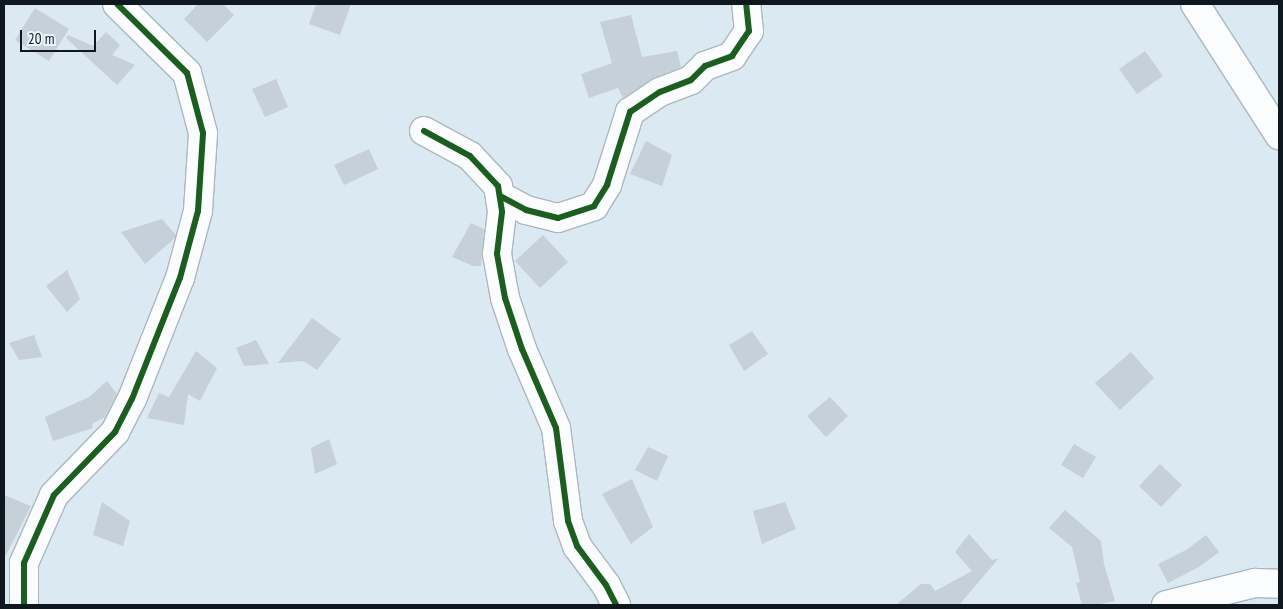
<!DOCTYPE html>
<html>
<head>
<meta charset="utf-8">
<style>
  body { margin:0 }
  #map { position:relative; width:1283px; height:609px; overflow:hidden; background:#dbe9f3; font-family:"PT Sans Narrow",sans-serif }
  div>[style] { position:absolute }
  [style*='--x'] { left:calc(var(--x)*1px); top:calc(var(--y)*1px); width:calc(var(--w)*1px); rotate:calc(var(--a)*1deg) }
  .building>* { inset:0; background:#c6d0d8 }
  .roads { filter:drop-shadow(1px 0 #acb7bf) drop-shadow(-1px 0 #acb7bf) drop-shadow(0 1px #acb7bf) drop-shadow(0 -1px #acb7bf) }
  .street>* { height:28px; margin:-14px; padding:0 14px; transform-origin:14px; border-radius:14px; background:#fafcfd }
  .cycleway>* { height:6px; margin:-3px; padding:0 3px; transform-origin:3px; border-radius:3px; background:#1b5e20 }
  span { translate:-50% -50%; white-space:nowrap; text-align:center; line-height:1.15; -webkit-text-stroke:4px #ebf5fc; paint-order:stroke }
  .frame { position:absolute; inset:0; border:5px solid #10181f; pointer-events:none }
  .scale { position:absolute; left:20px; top:30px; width:76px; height:22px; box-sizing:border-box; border:2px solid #10181f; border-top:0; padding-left:6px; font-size:15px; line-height:18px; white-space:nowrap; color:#10181f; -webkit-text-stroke:4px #ebf5fc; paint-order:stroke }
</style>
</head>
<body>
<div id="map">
  <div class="building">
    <i style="clip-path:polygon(198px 4px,223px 4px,234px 15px,207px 42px,184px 19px)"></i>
    <i style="clip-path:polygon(316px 4px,351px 4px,340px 35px,309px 24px)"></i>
    <i style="clip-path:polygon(35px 8px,69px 29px,49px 61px,15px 40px)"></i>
    <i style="clip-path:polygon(631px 15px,642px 57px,677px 51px,681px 67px,652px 79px,623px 98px,618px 88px,589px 98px,581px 74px,612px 63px,600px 22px)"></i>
    <i style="clip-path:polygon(106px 32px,120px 45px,112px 55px,135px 65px,117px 85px,66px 38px,68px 35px,93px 46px)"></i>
    <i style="clip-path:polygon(1145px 51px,1163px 76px,1137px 94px,1119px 69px)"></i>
    <i style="clip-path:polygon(276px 79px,288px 107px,265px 117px,252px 89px)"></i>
    <i style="clip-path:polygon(646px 141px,672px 155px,662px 186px,630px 174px)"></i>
    <i style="clip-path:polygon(369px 149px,378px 169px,344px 185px,334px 165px)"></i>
    <i style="clip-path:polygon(162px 219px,176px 235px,175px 238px,145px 264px,121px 232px)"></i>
    <i style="clip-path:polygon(471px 223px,484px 229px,481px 266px,473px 266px,452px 257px)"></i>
    <i style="clip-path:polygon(543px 235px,568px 262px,540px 288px,515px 261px)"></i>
    <i style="clip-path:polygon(67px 270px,80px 299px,67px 312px,46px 286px)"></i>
    <i style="clip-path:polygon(312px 318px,341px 339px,317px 370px,303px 361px,278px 363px)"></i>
    <i style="clip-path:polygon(752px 331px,768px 354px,744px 371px,729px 345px)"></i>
    <i style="clip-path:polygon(34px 335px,42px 357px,19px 360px,9px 343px)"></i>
    <i style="clip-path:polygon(256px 340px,269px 364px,244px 366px,236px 348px)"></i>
    <i style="clip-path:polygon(196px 351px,217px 368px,200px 401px,188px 394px,184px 425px,147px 418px,159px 393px,169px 397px)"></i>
    <i style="clip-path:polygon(1131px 352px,1154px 378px,1120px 410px,1095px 383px)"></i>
    <i style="clip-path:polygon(107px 381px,117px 394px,105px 417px,92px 424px,93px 428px,53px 441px,45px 417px,89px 397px)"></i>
    <i style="clip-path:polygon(830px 397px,848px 416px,826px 437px,807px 416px)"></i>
    <i style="clip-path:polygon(329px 439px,337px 464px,315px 474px,311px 448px)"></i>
    <i style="clip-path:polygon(1074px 444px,1096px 457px,1083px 478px,1061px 465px)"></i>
    <i style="clip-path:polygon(648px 447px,668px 456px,657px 481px,635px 470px)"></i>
    <i style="clip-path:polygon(1160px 464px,1182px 485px,1161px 507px,1139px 486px)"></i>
    <i style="clip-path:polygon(632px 479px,653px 527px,631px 544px,602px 494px)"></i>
    <i style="clip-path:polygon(4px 495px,31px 506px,4px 559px)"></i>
    <i style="clip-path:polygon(102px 502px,130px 521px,123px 546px,93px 535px)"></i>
    <i style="clip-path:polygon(785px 502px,796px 529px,762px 544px,753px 511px)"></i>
    <i style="clip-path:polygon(1065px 510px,1101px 541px,1104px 564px,1115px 601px,1096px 605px,1082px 605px,1076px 583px,1080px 582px,1072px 547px,1049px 528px)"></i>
    <i style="clip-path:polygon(969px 534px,992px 560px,999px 558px,959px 605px,896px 605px,921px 584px,930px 584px,935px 591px,972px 571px,955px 552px)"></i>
    <i style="clip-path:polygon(1206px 535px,1219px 552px,1199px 567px,1168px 583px,1158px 564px,1186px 550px)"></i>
  </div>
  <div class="roads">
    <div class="street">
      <i style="--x:1195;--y:4;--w:156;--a:57.3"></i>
      <i style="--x:424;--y:131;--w:52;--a:28.5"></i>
      <i style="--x:470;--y:156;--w:41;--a:47"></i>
      <i style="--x:498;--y:186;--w:26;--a:81"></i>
      <i style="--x:502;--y:212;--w:42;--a:96.8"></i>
      <i style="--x:497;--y:254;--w:45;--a:79.7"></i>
      <i style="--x:505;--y:298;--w:54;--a:71.6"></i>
      <i style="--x:522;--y:349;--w:86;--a:66.7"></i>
      <i style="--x:556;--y:428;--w:94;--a:82.6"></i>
      <i style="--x:568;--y:521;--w:27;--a:70"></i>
      <i style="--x:577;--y:546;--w:49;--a:53.4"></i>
      <i style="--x:606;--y:585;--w:22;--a:63"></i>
      <i style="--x:500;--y:196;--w:30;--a:28"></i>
      <i style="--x:526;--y:210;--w:33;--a:14"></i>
      <i style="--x:558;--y:218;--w:38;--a:-18"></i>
      <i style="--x:594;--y:206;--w:25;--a:-58"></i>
      <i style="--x:607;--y:185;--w:77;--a:-72.5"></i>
      <i style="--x:630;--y:112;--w:36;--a:-34"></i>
      <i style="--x:660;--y:92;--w:33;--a:-21"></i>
      <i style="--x:691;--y:80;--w:20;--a:-45"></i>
      <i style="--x:705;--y:66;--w:29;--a:-20"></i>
      <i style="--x:732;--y:56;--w:30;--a:-56"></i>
      <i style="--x:749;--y:31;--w:27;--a:-96"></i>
      <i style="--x:24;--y:605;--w:42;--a:-90"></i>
      <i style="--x:24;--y:563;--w:74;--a:-66.2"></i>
      <i style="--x:54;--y:495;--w:88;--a:-45.9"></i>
      <i style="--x:115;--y:432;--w:37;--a:-63"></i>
      <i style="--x:132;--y:399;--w:130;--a:-68.4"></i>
      <i style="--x:180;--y:278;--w:69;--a:-75"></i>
      <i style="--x:198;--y:211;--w:78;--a:-86.3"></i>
      <i style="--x:203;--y:133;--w:62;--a:-104.9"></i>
      <i style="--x:187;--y:73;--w:98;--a:-135.4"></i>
      <i style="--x:1166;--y:605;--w:92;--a:-13.9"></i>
      <i style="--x:1255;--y:583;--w:24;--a:2"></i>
    </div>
  </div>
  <div class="cycleway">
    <i style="--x:424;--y:131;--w:52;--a:28.5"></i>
    <i style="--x:470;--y:156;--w:41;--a:47"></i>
    <i style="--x:498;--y:186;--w:26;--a:81"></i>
    <i style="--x:502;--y:212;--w:42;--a:96.8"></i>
    <i style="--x:497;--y:254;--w:45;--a:79.7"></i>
    <i style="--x:505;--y:298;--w:54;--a:71.6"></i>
    <i style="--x:522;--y:349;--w:86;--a:66.7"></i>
    <i style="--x:556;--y:428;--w:94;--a:82.6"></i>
    <i style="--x:568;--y:521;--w:27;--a:70"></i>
    <i style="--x:577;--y:546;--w:49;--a:53.4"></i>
    <i style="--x:606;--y:585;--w:22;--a:63"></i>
    <i style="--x:500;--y:196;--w:30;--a:28"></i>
    <i style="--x:526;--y:210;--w:33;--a:14"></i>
    <i style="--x:558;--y:218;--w:38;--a:-18"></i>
    <i style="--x:594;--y:206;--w:25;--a:-58"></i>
    <i style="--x:607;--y:185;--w:77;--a:-72.5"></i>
    <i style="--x:630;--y:112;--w:36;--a:-34"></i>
    <i style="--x:660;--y:92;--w:33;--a:-21"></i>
    <i style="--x:691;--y:80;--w:20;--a:-45"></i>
    <i style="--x:705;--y:66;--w:29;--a:-20"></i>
    <i style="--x:732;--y:56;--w:30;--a:-56"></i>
    <i style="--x:749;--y:31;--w:27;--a:-96"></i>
    <i style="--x:24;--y:605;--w:42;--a:-90"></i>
    <i style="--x:24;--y:563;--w:74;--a:-66.2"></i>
    <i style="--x:54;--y:495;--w:88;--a:-45.9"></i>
    <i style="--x:115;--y:432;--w:37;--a:-63"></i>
    <i style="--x:132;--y:399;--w:130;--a:-68.4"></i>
    <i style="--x:180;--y:278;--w:69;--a:-75"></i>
    <i style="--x:198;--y:211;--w:78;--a:-86.3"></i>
    <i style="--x:203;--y:133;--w:62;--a:-104.9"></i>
    <i style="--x:187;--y:73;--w:98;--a:-135.4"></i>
  </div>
  <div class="frame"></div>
  <div class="scale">20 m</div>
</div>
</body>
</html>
